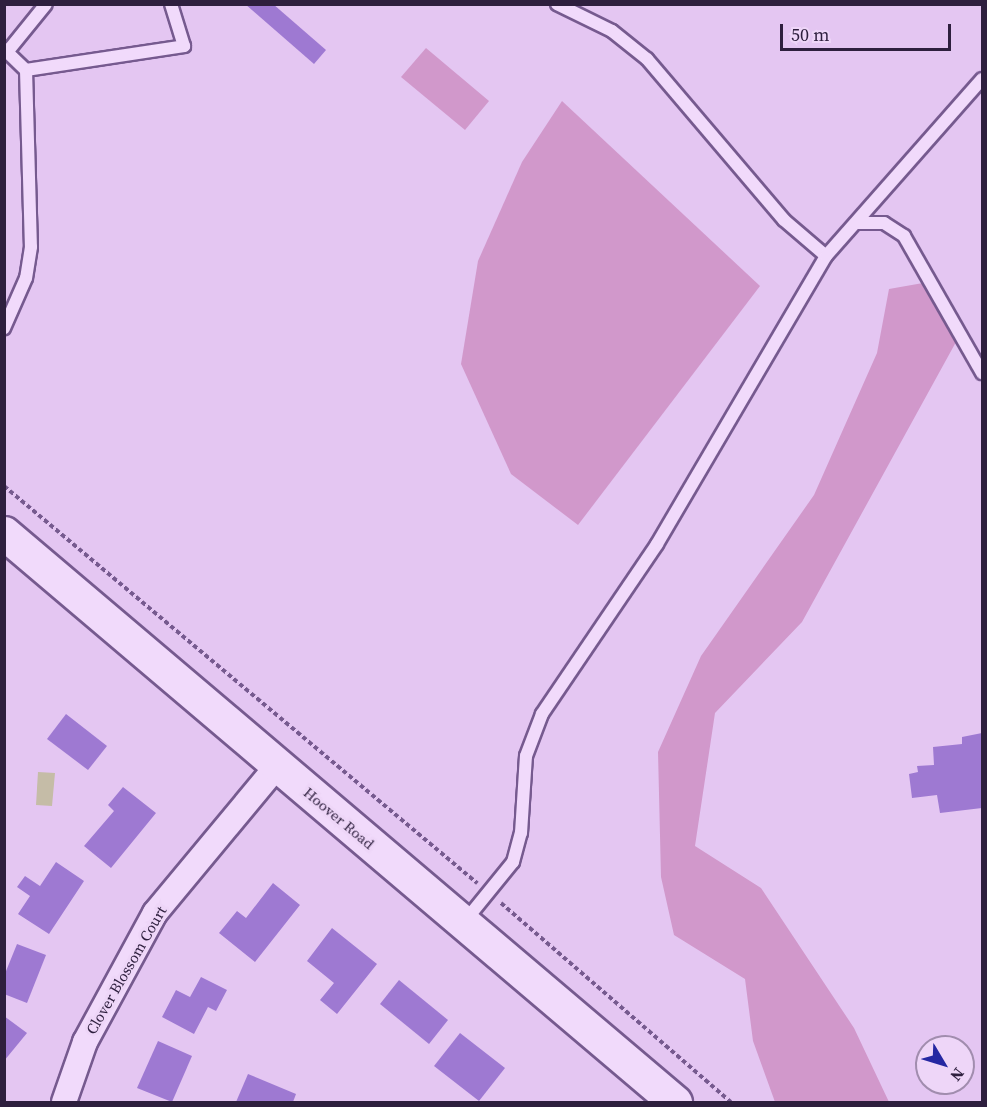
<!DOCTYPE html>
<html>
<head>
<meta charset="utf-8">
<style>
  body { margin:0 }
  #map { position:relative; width:987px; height:1107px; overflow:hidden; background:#e4c6f2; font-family:"Source Serif 4",serif }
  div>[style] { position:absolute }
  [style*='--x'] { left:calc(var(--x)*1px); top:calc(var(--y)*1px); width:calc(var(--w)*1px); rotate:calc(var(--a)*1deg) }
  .green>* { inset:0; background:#d198cb }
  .water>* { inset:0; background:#c5bca7 }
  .building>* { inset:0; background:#9e79d2 }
  .path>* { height:4px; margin-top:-2px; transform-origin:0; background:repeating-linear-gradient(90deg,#765a8f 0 4.5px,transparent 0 7.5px) }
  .roads { filter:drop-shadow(2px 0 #765a8f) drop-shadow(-2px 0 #765a8f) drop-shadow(0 2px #765a8f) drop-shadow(0 -2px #765a8f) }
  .service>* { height:12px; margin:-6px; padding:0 6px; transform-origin:6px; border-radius:6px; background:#f1dafb }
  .minor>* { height:24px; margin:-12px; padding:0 12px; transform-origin:12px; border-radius:12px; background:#f1dafb }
  .secondary>* { height:33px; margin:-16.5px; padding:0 16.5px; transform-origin:16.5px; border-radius:16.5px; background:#f1dafb }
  span { translate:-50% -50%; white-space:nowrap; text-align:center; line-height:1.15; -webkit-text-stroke:6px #eed6f8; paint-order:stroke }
  .street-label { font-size:15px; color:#2e1f3e }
  .frame { position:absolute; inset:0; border:6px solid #2e1f3e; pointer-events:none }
  .north { position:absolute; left:915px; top:1035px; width:60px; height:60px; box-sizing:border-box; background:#eed6f8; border:2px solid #a18dae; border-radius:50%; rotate:128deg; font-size:16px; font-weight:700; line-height:24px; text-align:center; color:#2e1f3e }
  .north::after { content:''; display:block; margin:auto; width:21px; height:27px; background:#2527a2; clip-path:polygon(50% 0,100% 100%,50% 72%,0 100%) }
  .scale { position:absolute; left:780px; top:24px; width:171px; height:27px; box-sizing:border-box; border:3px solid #2e1f3e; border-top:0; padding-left:8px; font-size:18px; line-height:21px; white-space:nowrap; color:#2e1f3e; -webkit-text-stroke:4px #eed6f8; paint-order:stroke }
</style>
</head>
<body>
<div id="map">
  <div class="green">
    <i style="clip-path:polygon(426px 48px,489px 101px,465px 130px,401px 77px)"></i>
    <i style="clip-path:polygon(562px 101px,760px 286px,578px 525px,511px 474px,461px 364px,478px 261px,522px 162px)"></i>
    <i style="clip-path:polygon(923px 283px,956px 342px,802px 622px,715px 713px,695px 846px,761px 888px,854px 1028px,889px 1102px,775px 1102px,753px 1041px,745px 979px,674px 935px,661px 877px,658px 752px,701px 656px,814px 495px,877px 353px,889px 289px)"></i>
  </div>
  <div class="water">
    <i style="clip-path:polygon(38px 772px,55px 773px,52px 806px,36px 805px)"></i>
  </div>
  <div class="building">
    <i style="clip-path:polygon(245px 4px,273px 4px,326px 50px,314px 64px)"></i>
    <i style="clip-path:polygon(66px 714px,107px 746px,88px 770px,47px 739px)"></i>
    <i style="clip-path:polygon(982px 733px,982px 808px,940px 813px,937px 795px,912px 798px,909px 774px,918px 772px,917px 766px,934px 765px,933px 747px,962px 744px,962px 737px)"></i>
    <i style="clip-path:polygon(123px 787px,156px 813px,111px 868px,84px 846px,114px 811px,108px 805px)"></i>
    <i style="clip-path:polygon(56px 862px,84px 881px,49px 934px,18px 914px,30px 896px,17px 887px,25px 876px,40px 886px)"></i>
    <i style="clip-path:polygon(273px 883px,300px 905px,255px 962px,219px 933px,237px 911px,246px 918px)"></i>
    <i style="clip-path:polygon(332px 928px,377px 964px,337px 1014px,320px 1000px,334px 983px,307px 961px)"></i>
    <i style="clip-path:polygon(17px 944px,46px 955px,27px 1003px,4px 994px,4px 976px)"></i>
    <i style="clip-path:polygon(201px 977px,227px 990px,216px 1011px,208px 1007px,194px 1034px,162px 1017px,176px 990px,190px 997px)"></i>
    <i style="clip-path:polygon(399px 980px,448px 1020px,429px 1044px,380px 1004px)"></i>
    <i style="clip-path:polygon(4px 1016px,27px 1033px,4px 1061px)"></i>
    <i style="clip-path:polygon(460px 1033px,505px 1068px,479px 1101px,434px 1066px)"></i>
    <i style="clip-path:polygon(158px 1041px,192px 1056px,172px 1102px,137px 1088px)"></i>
    <i style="clip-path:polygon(248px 1074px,296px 1094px,293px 1102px,236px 1102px)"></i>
  </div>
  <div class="path">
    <i style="--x:4;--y:486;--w:618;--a:40.01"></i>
    <i style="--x:501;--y:903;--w:304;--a:40.9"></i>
  </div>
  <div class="roads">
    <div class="service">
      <i style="--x:557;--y:4;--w:61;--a:26.1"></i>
      <i style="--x:612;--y:31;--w:45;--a:38.7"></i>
      <i style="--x:647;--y:59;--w:211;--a:49.6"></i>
      <i style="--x:784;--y:220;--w:55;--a:40.6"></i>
      <i style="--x:4;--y:49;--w:30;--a:44"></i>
      <i style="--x:26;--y:70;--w:177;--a:88.4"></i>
      <i style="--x:31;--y:247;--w:31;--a:99"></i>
      <i style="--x:26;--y:278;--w:55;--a:113.7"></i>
      <i style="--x:8;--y:51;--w:60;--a:-51"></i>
      <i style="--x:26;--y:70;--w:160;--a:-8.6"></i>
      <i style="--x:184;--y:46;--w:44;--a:-107.2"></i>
      <i style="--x:858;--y:223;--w:26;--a:0"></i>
      <i style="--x:884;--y:223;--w:24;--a:33"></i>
      <i style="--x:904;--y:236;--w:158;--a:60.3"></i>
      <i style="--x:465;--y:921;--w:76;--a:-50.9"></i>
      <i style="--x:513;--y:862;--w:30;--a:-75"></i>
      <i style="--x:521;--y:833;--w:77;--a:-86.3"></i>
      <i style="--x:526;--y:756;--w:45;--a:-69.1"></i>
      <i style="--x:542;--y:714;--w:205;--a:-55.9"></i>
      <i style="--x:657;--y:544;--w:334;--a:-59.6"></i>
      <i style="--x:826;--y:256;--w:236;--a:-48.6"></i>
    </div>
    <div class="minor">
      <i style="--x:64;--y:1102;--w:64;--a:-70.7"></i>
      <i style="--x:85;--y:1042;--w:147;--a:-61.5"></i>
      <i style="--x:155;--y:913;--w:191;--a:-50.3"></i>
    </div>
    <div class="secondary">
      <i style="--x:4;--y:533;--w:880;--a:40.3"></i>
    </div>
  </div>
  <div class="street-label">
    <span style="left:339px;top:818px;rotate:40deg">Hoover Road</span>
    <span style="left:126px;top:970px;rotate:-60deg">Clover Blossom Court</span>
  </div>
  <div class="frame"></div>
  <div class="north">N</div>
  <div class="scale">50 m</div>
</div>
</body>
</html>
